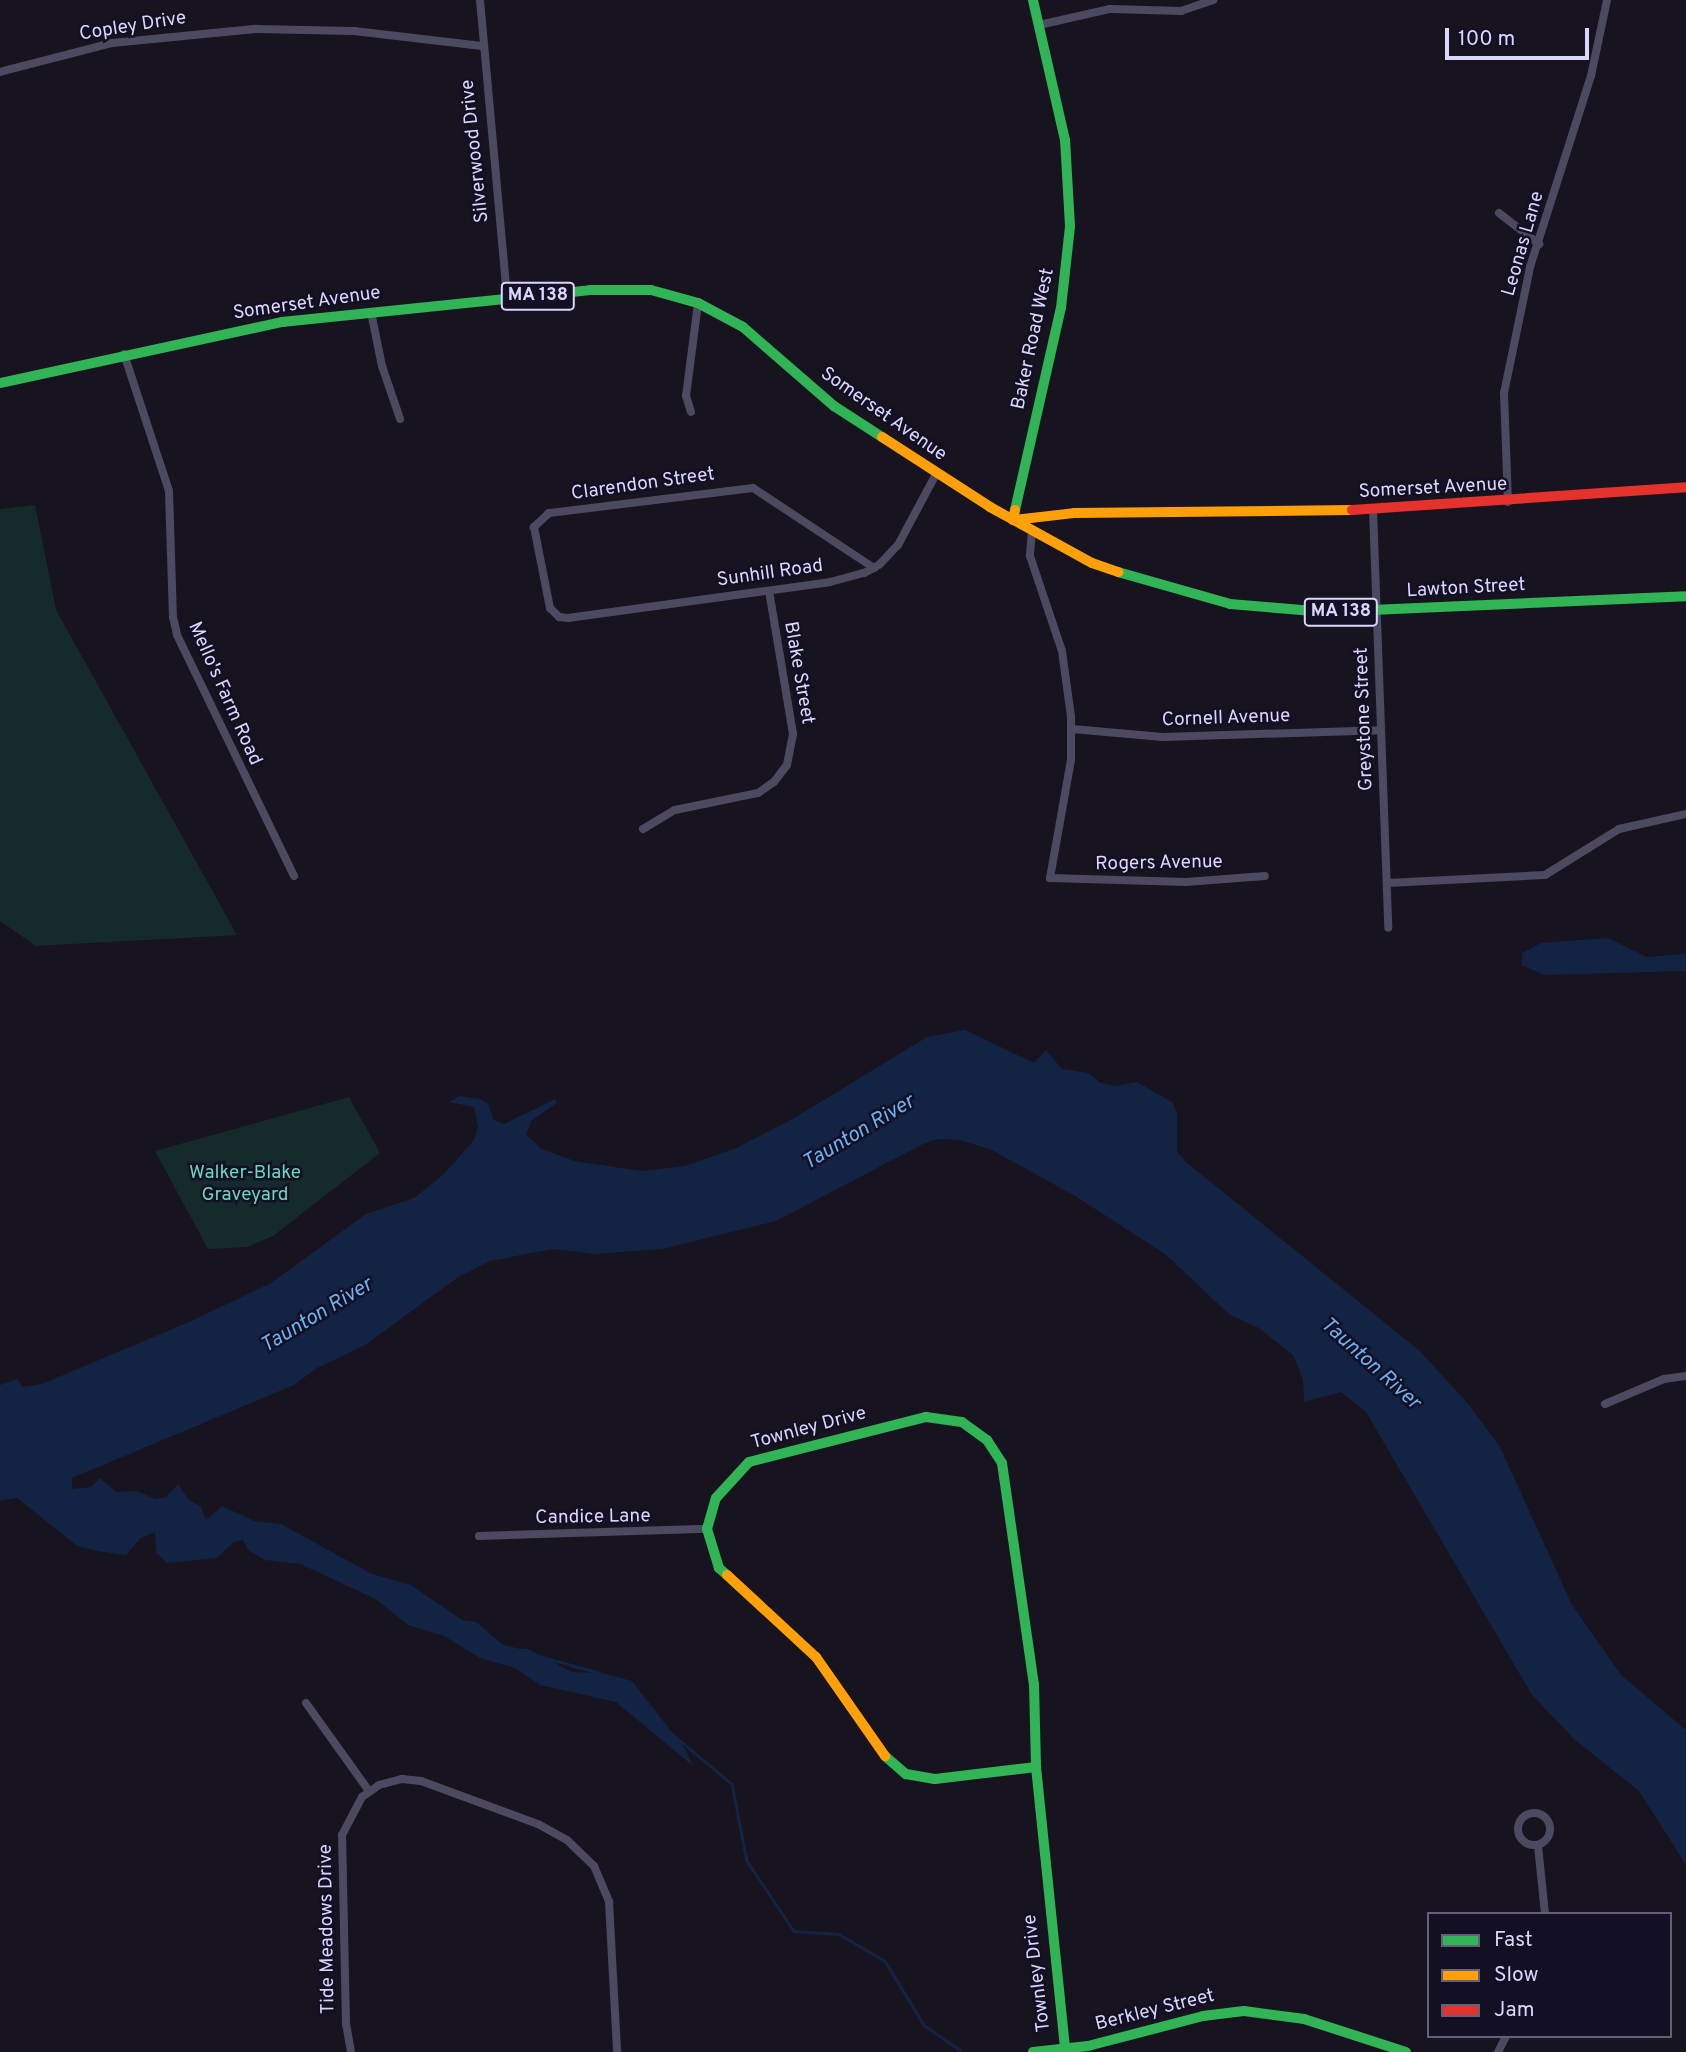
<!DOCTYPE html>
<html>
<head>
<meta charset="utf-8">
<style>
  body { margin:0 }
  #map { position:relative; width:1686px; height:2052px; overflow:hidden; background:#17141f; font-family:Overpass,sans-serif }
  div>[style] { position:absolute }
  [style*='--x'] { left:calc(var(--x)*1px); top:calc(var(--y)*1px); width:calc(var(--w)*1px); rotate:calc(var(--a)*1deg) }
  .green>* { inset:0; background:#142a2b }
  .water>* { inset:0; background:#122343 }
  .stream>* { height:2.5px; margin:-1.25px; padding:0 1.25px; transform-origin:1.25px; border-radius:1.25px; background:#122343 }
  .street>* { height:8px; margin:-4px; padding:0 4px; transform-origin:4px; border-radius:4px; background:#4c4a60 }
  .street>.ring { margin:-4px; padding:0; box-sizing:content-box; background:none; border:8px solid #4c4a60; border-radius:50% }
  .fast>* { height:10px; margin:-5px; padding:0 5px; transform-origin:5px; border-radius:5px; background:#30b455 }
  .slow>* { height:10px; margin:-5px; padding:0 5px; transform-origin:5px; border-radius:5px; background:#ff9f0a }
  .jam>* { height:10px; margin:-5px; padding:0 5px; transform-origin:5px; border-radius:5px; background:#e5322d }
  span { translate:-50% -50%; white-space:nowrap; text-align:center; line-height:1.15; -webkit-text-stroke:5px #141024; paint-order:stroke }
  .shield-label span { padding:2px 5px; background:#141024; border:2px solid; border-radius:5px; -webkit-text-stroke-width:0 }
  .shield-label { font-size:18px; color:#dbd6fc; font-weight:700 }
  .street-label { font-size:19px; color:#dbd6fc }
  .park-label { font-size:19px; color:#66d8be }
  .water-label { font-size:21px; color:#6bb2f5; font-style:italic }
  .legend { position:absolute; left:1427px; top:1912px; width:245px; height:126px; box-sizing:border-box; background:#141024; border:2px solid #645f7a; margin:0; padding:9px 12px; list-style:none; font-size:21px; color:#dbd6fc }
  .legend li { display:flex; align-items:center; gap:14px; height:35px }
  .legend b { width:35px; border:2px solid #645f7a }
  .scale { position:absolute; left:1445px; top:28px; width:144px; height:32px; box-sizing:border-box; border:4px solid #dbd6fc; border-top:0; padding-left:9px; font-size:21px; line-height:24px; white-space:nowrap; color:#dbd6fc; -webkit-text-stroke:5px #141024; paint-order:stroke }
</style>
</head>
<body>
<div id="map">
  <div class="green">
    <i style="clip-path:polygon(35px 505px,56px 610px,237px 935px,36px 946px,0 921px,0 509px)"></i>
    <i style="clip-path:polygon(349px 1097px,380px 1153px,273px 1236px,247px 1247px,208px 1249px,155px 1151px)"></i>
  </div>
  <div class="water">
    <i style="clip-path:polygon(1608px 938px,1647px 957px,1686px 954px,1686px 971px,1544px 975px,1522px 965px,1522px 953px,1541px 943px)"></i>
    <i style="clip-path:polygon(965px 1030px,1034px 1063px,1046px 1050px,1062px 1069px,1089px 1073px,1099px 1082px,1114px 1086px,1137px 1082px,1172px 1102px,1177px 1113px,1177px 1152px,1187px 1163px,1420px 1351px,1469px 1405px,1500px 1447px,1572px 1605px,1621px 1675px,1686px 1730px,1686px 1865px,1639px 1791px,1575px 1740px,1532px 1695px,1366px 1412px,1341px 1392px,1304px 1402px,1303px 1379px,1293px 1355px,1259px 1328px,1230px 1315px,1165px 1254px,1075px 1196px,992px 1150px,960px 1140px,937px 1139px,923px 1144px,776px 1221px,662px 1249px,594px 1254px,553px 1249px,490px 1261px,457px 1278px,365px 1345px,317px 1368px,294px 1385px,72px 1478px,72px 1489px,91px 1487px,100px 1478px,116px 1492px,137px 1491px,155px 1499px,166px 1497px,178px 1484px,189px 1500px,201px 1507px,206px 1520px,222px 1506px,254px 1521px,281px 1524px,372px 1574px,411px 1585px,462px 1620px,476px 1622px,507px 1648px,528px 1649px,572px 1672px,603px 1673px,632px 1681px,685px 1749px,693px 1766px,616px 1702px,540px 1685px,515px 1668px,480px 1658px,444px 1636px,408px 1625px,377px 1600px,333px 1579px,300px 1564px,265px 1560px,248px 1550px,243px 1540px,234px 1542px,217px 1558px,167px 1563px,156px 1553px,155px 1532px,141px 1538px,126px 1555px,97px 1551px,77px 1546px,17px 1498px,0 1501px,0 1385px,17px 1379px,23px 1387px,42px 1384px,189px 1322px,271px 1283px,366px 1214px,414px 1198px,443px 1175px,474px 1140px,478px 1127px,474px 1107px,449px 1102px,460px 1096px,480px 1099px,488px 1104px,494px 1120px,504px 1124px,555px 1099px,557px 1103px,532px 1120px,526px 1134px,540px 1148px,574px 1161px,642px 1171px,685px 1166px,734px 1149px,791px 1120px,927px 1037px)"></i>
  </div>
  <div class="stream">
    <i style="--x:499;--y:1645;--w:17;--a:13"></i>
    <i style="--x:539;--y:1656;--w:63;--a:15.6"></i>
    <i style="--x:672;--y:1734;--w:78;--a:39.8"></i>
    <i style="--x:732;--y:1784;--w:78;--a:79"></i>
    <i style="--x:747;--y:1861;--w:84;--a:56.1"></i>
    <i style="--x:794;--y:1931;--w:45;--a:3.8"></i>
    <i style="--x:839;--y:1934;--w:53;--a:30.4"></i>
    <i style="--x:885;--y:1961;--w:75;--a:58.6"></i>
    <i style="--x:924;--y:2025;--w:44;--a:34.8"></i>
  </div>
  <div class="street">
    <i style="--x:480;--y:0;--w:299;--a:84.8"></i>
    <i style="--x:1039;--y:25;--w:73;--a:-12.7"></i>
    <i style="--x:1110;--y:9;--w:71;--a:1.6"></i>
    <i style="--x:1181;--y:11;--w:34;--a:-19"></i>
    <i style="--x:0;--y:72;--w:116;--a:-14.5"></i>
    <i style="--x:112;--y:43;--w:145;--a:-5.6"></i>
    <i style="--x:256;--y:29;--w:98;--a:1.2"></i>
    <i style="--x:354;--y:31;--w:129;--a:6.7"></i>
    <i style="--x:1499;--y:213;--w:51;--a:37.8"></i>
    <i style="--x:371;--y:312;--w:55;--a:78.5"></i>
    <i style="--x:382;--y:366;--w:56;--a:71.2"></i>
    <i style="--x:124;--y:354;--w:144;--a:71.8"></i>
    <i style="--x:169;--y:491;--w:126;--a:88.2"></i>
    <i style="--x:173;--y:617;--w:18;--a:77"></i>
    <i style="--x:177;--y:635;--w:268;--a:64.1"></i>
    <i style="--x:691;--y:412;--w:17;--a:-107"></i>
    <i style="--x:686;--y:396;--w:94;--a:-82.6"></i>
    <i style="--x:1508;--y:502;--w:109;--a:-92.1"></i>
    <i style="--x:1504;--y:393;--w:129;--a:-78.3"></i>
    <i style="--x:1530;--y:267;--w:201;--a:-72.3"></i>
    <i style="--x:1591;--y:76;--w:78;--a:-78.1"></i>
    <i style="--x:1373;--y:510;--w:418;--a:87.9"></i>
    <i style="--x:1032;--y:531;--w:25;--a:95"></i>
    <i style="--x:1030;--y:556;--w:100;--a:71.4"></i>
    <i style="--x:1062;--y:651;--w:67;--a:82.2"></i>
    <i style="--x:1071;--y:717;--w:43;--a:90"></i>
    <i style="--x:1071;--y:760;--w:120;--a:100.1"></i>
    <i style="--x:1050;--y:878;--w:136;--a:1.7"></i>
    <i style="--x:1186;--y:882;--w:79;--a:-4.3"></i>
    <i style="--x:874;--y:568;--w:145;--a:-146.5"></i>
    <i style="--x:753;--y:488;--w:206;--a:173"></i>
    <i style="--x:549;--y:513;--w:21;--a:137"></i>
    <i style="--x:534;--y:527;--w:83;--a:78.8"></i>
    <i style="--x:550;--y:608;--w:13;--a:45"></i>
    <i style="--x:559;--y:617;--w:9;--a:6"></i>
    <i style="--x:568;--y:618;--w:264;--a:-7.8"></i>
    <i style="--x:830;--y:582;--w:35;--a:-15"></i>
    <i style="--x:864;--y:573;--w:11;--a:-27"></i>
    <i style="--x:874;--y:568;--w:7;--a:-34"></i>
    <i style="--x:880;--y:564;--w:26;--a:-47"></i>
    <i style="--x:898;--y:545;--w:81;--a:-61.8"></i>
    <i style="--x:1072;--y:729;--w:91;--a:5"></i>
    <i style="--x:1163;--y:737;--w:218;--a:-1.8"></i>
    <i style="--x:643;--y:829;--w:37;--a:-31"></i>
    <i style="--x:675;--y:810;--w:85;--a:-11.6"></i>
    <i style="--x:758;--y:793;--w:19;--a:-35"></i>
    <i style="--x:774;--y:782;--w:21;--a:-53"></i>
    <i style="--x:787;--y:765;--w:32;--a:-79"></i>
    <i style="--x:793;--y:734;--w:145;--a:-99.5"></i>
    <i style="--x:1387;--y:883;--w:158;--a:-2.9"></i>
    <i style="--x:1545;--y:875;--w:87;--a:-31.9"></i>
    <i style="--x:1619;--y:829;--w:69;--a:-12.6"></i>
    <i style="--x:1605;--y:1404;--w:64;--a:-23"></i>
    <i style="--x:1664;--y:1379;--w:22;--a:-8"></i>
    <i style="--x:479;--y:1536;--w:228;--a:-1.8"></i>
    <i style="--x:306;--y:1703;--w:108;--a:54.4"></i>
    <i class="ring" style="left:1518px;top:1813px;width:24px;height:24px"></i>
    <i style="--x:1538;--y:1846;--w:68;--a:84.1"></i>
    <i style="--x:351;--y:2052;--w:28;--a:-100"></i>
    <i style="--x:346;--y:2024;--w:189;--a:-91.2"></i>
    <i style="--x:342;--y:1835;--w:43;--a:-62.2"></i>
    <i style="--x:362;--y:1797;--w:21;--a:-35"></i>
    <i style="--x:379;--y:1785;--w:24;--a:-15"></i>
    <i style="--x:402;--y:1779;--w:19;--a:6"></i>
    <i style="--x:421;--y:1781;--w:125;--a:20.2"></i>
    <i style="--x:538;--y:1824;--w:33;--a:29"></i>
    <i style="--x:567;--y:1840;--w:37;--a:44"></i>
    <i style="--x:594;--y:1866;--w:39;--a:67"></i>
    <i style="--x:609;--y:1902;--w:150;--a:86.9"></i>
    <i style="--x:1498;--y:2052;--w:18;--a:-63"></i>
  </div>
  <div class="fast">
    <i style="--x:0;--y:383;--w:289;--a:-12.2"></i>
    <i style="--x:282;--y:322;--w:310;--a:-5.9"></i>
    <i style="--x:590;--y:290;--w:61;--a:0"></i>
    <i style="--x:651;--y:290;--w:49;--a:15.5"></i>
    <i style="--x:698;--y:303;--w:51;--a:28.1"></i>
    <i style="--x:743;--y:327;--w:121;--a:41"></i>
    <i style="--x:834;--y:406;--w:57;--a:32.9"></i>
    <i style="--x:1015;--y:510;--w:207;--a:-77.2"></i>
    <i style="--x:1061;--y:308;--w:82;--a:-83.7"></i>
    <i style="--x:1070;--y:226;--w:86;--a:-93.3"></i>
    <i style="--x:1065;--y:140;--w:144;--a:-102.9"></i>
    <i style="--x:1118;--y:572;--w:116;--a:15.9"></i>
    <i style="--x:1230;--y:604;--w:96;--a:4.8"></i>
    <i style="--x:1326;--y:612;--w:360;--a:-2.5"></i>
    <i style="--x:727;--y:1575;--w:11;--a:-139"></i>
    <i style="--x:719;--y:1568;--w:41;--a:-107.1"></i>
    <i style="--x:707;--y:1529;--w:32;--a:-74"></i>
    <i style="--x:716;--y:1498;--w:49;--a:-47.5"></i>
    <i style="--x:749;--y:1462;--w:183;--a:-14.3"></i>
    <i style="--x:926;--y:1417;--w:36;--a:8"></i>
    <i style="--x:962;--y:1422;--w:31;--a:36"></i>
    <i style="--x:987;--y:1440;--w:27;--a:57"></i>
    <i style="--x:1002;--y:1463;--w:223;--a:81.8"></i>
    <i style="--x:1034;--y:1684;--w:83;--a:88.6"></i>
    <i style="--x:885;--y:1756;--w:28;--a:41"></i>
    <i style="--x:906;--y:1774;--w:29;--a:10"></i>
    <i style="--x:935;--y:1779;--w:102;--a:-6.8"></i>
    <i style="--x:1036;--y:1767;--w:284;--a:84.1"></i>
    <i style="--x:1033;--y:2052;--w:55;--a:-6.2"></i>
    <i style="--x:1088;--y:2046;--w:119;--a:-14.6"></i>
    <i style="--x:1203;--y:2016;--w:41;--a:-7"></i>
    <i style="--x:1244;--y:2011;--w:61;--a:7.6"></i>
    <i style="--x:1304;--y:2019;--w:107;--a:17.9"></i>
  </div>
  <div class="slow">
    <i style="--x:882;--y:437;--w:129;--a:32.9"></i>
    <i style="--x:990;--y:507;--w:116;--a:28.8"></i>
    <i style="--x:1092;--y:563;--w:28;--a:19"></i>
    <i style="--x:1015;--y:510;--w:10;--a:101"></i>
    <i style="--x:1013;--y:520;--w:61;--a:-6.5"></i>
    <i style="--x:1074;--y:513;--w:278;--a:-0.6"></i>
    <i style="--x:727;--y:1575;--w:121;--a:42.7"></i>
    <i style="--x:816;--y:1657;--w:121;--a:55.1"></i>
  </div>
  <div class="jam">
    <i style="--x:1352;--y:510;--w:335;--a:-3.9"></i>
  </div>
  <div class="shield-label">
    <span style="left:538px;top:296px">MA 138</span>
    <span style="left:1341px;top:612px">MA 138</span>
  </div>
  <div class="street-label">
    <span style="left:133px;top:27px;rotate:-9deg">Copley Drive</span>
    <span style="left:476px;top:151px;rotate:-96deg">Silverwood Drive</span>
    <span style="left:1524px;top:244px;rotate:-74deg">Leonas Lane</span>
    <span style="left:307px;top:304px;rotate:-8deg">Somerset Avenue</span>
    <span style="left:1034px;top:339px;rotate:-78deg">Baker Road West</span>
    <span style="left:883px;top:415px;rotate:35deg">Somerset Avenue</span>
    <span style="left:643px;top:485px;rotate:-8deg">Clarendon Street</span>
    <span style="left:1433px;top:489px;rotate:-3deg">Somerset Avenue</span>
    <span style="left:770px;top:574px;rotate:-8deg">Sunhill Road</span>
    <span style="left:1466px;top:589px;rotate:-3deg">Lawton Street</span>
    <span style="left:798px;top:673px;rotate:80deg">Blake Street</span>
    <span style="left:224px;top:694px;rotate:66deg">Mello's Farm Road</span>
    <span style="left:1226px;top:719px;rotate:-2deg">Cornell Avenue</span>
    <span style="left:1365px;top:719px;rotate:-92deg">Greystone Street</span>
    <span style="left:1159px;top:864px;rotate:-1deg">Rogers Avenue</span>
    <span style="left:809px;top:1429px;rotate:-15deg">Townley Drive</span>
    <span style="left:593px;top:1518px;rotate:-1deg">Candice Lane</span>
    <span style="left:328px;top:1929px;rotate:-91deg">Tide Meadows Drive</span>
    <span style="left:1038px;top:1973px;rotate:-97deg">Townley Drive</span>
    <span style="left:1155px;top:2011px;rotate:-14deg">Berkley Street</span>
  </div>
  <div class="park-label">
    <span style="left:245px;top:1185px">Walker-Blake<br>Graveyard</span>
  </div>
  <div class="water-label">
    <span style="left:859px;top:1133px;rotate:-31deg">Taunton River</span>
    <span style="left:317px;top:1316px;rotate:-31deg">Taunton River</span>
    <span style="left:1370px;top:1364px;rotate:42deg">Taunton River</span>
  </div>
  <ul class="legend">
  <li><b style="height:9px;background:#30b455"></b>Fast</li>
  <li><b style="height:9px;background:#ff9f0a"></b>Slow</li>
  <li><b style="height:9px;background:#e5322d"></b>Jam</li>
  </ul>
  <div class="scale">100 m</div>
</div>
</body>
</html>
